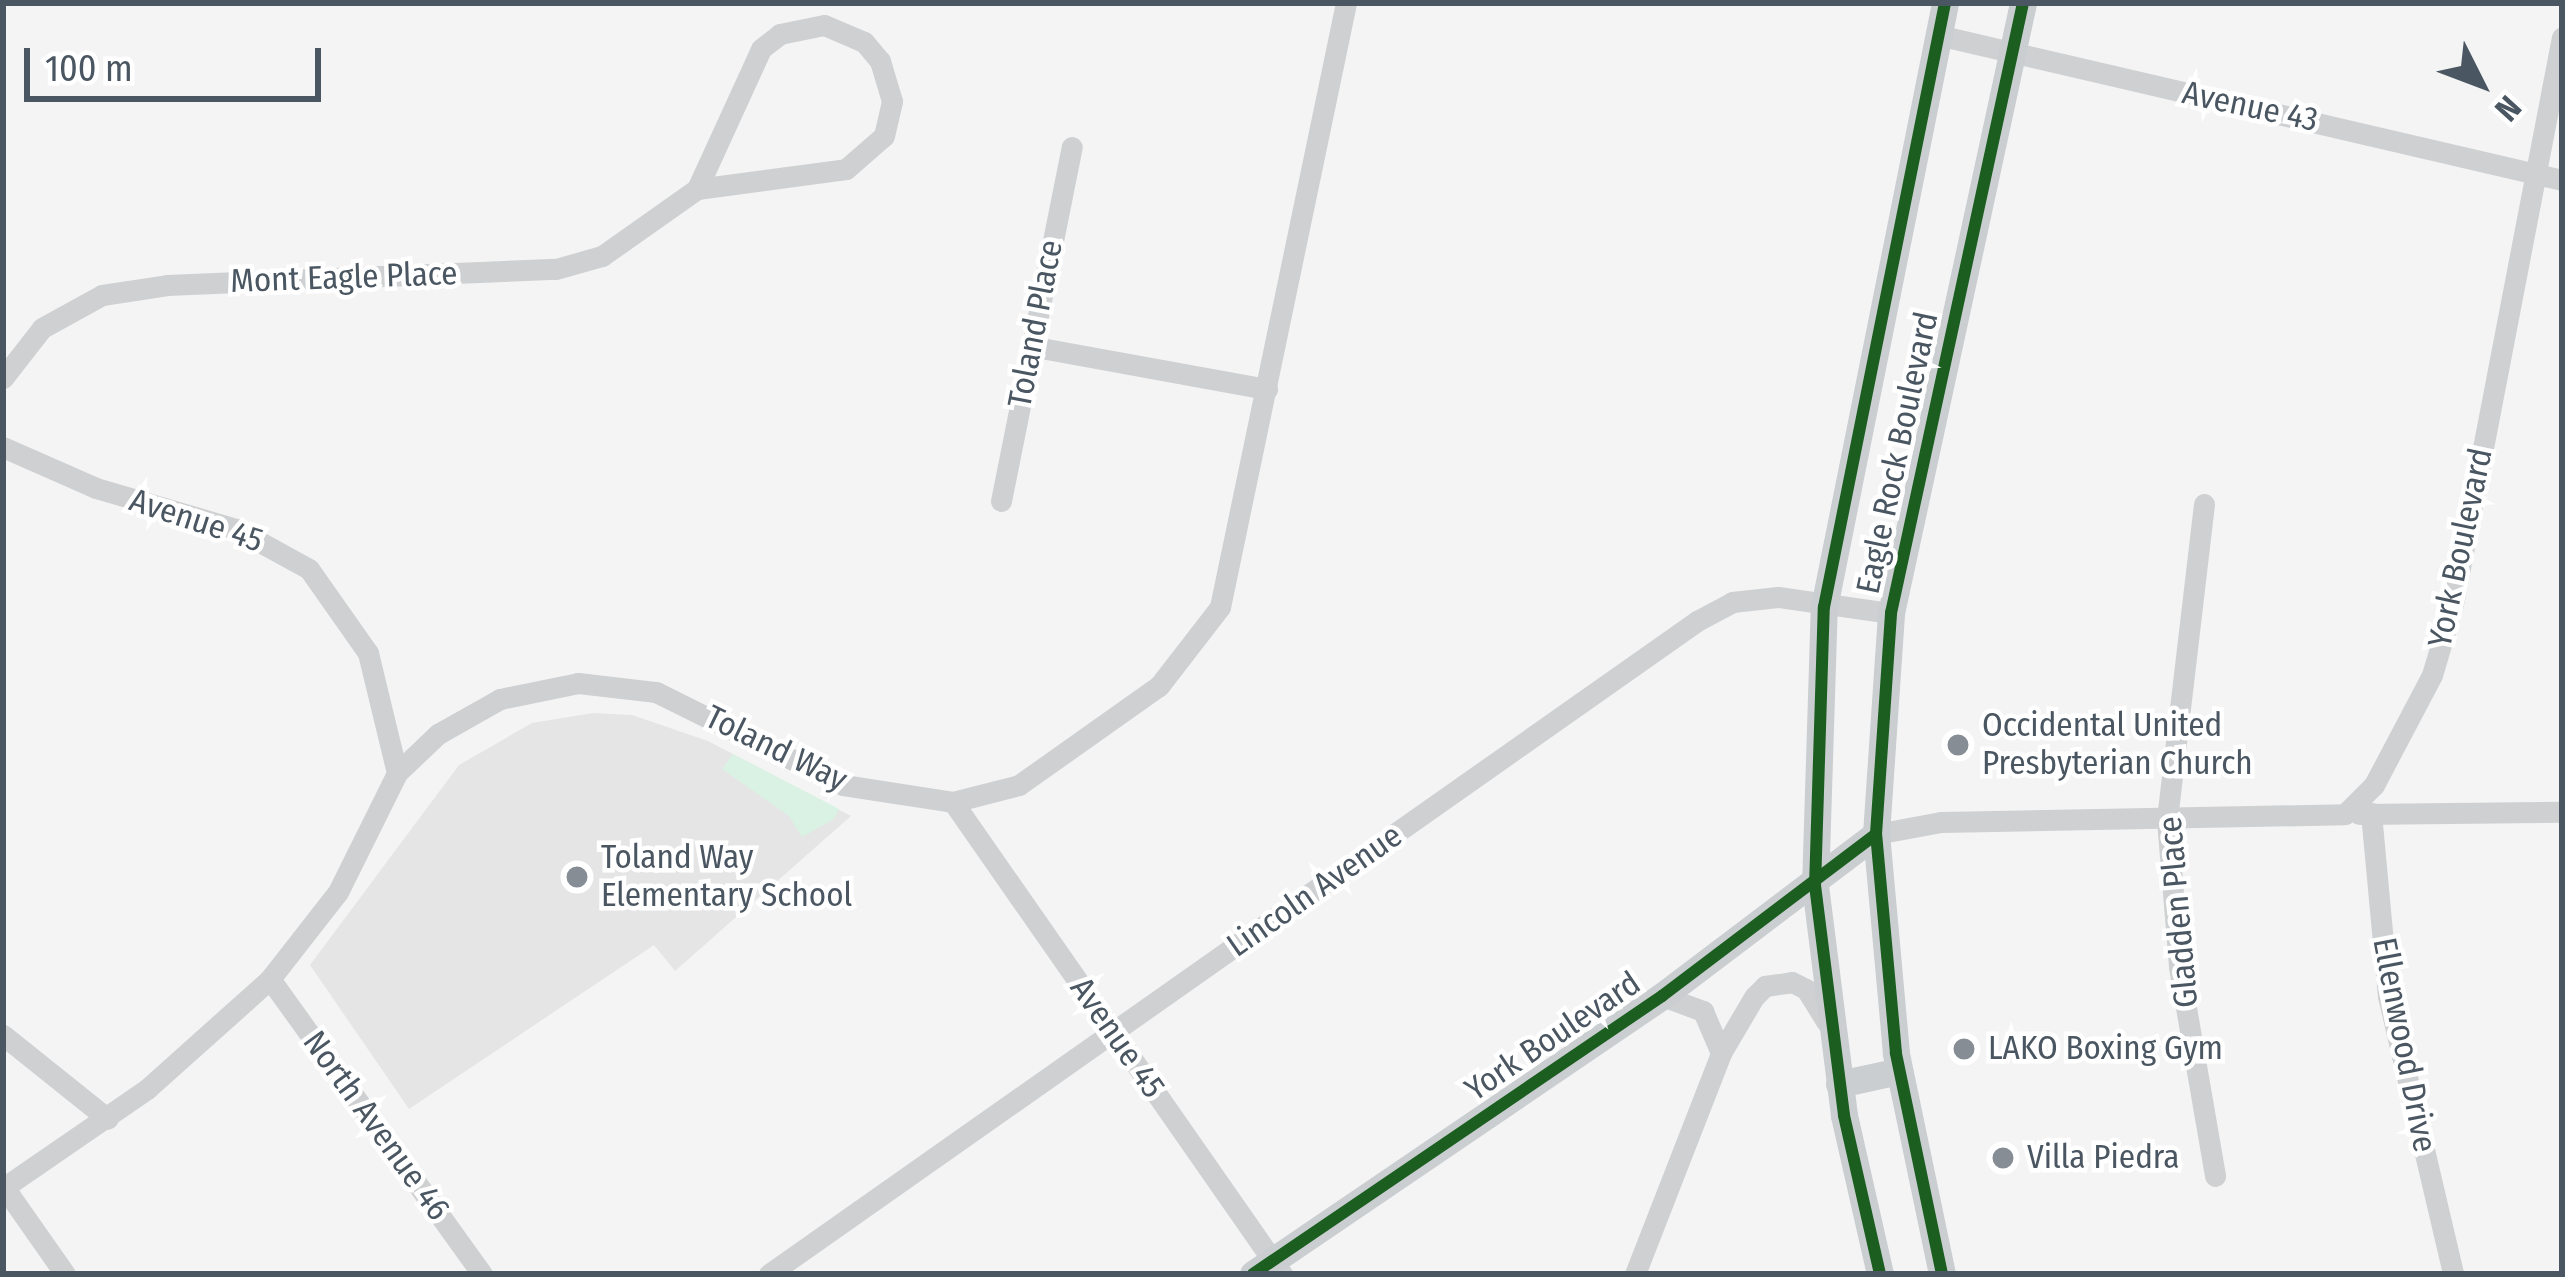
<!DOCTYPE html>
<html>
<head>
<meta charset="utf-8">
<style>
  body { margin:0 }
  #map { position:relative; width:2565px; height:1277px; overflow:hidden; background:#f4f4f4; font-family:"Fira Sans Condensed",sans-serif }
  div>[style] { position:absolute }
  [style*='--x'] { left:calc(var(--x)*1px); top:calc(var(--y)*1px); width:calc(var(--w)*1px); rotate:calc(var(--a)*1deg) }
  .education>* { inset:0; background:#e6e5e6 }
  .green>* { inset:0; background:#d9f2e3 }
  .minor>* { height:21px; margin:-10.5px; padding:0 10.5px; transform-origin:10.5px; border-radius:10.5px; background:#ced0d2 }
  .major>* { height:27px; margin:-13.5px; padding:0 13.5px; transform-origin:13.5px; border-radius:13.5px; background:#caced1 }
  .cycleway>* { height:12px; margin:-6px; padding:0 6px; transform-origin:6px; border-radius:6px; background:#1b5e20 }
  .dots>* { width:33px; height:33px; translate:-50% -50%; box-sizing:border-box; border:6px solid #fff; border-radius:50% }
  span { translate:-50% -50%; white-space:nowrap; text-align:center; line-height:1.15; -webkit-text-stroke:9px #fff; paint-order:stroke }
  .street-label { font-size:33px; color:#4a5661 }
  .poi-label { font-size:33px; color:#4a5661 }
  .left { translate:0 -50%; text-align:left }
  .frame { position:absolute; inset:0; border:6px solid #4a5661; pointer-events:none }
  .north { position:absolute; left:2421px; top:24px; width:120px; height:120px; -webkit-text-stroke:9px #fff; paint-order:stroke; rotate:132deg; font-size:33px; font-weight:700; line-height:48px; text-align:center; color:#4a5661 }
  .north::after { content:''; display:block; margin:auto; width:42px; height:54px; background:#4a5661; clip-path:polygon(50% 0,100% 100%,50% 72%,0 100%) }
  .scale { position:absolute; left:24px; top:48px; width:297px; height:54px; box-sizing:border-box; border:6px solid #4a5661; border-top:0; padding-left:15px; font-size:36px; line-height:42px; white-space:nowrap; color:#4a5661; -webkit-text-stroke:9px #fff; paint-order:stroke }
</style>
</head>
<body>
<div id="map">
  <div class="education">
    <i style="clip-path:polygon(593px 713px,632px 715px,708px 741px,851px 816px,675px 971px,654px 945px,409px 1109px,310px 965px,459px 765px,532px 723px)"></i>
  </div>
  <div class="green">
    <i style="clip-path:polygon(733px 754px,839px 809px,834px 819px,802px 837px,789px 816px,722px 769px)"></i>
  </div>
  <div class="minor">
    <i style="--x:1938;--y:35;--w:641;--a:13.08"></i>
    <i style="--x:1030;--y:346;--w:241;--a:10.3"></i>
    <i style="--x:3;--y:378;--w:63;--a:-52"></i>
    <i style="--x:42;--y:328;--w:68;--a:-28.8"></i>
    <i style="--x:102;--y:295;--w:66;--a:-8.7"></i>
    <i style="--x:167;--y:285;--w:389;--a:-2.4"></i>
    <i style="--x:556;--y:269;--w:48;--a:-15.8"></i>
    <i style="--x:602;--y:256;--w:116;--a:-35.2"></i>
    <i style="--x:697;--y:189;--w:150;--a:-7.6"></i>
    <i style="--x:846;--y:169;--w:50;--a:-41"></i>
    <i style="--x:884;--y:136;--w:36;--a:-77"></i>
    <i style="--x:892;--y:101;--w:42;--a:-106.7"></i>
    <i style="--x:880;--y:61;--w:25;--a:-130"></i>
    <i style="--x:864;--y:42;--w:43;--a:-157"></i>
    <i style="--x:824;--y:25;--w:45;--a:168.4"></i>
    <i style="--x:780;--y:34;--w:24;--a:142"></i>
    <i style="--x:761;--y:49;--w:154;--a:114.6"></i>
    <i style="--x:3;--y:447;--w:102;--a:23.8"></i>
    <i style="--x:96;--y:488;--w:146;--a:16.3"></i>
    <i style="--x:236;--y:529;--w:83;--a:28.7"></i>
    <i style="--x:309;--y:569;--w:103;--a:54.9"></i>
    <i style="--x:368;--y:653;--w:123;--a:76.4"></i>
    <i style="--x:1001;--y:501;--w:361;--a:-78.7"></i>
    <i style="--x:2204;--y:504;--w:318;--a:96.7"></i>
    <i style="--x:2167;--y:820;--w:147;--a:85.3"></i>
    <i style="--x:2179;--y:967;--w:212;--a:80.2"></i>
    <i style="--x:953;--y:802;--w:575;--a:55.12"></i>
    <i style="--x:2371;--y:813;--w:184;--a:84.7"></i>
    <i style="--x:2388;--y:996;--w:285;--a:76.8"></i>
    <i style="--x:2359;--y:814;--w:203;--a:-0.6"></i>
    <i style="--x:1876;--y:834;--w:66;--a:-10.5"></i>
    <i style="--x:1941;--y:822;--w:404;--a:-1.1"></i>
    <i style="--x:2345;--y:814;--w:41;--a:-45"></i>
    <i style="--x:2374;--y:785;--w:124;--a:-62.2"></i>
    <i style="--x:2432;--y:675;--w:74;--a:-73.5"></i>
    <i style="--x:2453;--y:604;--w:577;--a:-79.12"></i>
    <i style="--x:270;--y:979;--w:363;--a:54.3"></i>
    <i style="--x:1662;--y:996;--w:44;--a:20.1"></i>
    <i style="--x:1703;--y:1011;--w:46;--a:66.8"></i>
    <i style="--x:3;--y:1035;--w:134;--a:38.7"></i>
    <i style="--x:4;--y:1187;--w:106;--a:55"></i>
    <i style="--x:3;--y:1188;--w:175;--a:-34.5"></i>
    <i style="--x:147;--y:1089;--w:165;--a:-41.8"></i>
    <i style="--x:270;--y:979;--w:110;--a:-52"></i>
    <i style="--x:338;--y:892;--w:133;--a:-63.6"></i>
    <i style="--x:397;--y:773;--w:57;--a:-43.6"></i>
    <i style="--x:438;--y:734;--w:71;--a:-29.4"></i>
    <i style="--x:500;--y:699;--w:80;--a:-11.6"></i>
    <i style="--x:578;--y:683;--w:79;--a:6.6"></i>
    <i style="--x:656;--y:692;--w:209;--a:26.4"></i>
    <i style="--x:843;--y:785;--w:111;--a:8.8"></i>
    <i style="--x:953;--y:802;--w:68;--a:-14.4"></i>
    <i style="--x:1019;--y:785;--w:171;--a:-35.3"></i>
    <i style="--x:1159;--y:686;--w:100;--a:-52.3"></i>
    <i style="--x:1220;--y:607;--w:617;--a:-78.22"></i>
    <i style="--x:769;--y:1274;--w:1135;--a:-35.13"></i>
    <i style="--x:1697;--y:621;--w:40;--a:-28"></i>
    <i style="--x:1732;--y:602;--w:46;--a:-6.2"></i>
    <i style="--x:1778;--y:597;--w:114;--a:8.1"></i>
    <i style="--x:1635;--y:1274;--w:237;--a:-68.7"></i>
    <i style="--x:1721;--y:1053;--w:65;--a:-59.5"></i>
    <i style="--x:1754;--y:997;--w:16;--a:-45"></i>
    <i style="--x:1765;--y:986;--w:27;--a:-8"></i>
    <i style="--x:1792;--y:982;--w:16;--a:27"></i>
    <i style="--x:1806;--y:989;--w:39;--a:58"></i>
  </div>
  <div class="major">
    <i style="--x:1839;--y:1084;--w:61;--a:-12.2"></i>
    <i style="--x:1253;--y:1274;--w:495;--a:-34.2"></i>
    <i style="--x:1662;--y:996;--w:268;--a:-37.1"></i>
    <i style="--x:1880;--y:1274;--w:163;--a:-102.8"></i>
    <i style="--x:1844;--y:1115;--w:230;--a:-97.2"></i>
    <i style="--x:1815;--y:887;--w:280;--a:-88.2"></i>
    <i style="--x:1824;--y:607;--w:616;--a:-78.67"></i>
    <i style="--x:1942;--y:1274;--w:226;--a:-101.8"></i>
    <i style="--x:1896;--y:1053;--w:220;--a:-95.2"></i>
    <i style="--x:1876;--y:834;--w:222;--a:-86.1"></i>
    <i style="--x:1891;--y:613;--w:624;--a:-77.79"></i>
  </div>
  <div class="cycleway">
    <i style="--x:1253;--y:1274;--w:495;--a:-34.2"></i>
    <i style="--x:1662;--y:996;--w:268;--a:-37.1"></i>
    <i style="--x:1880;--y:1274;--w:163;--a:-102.8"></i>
    <i style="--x:1844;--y:1115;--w:230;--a:-97.2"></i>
    <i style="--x:1815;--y:887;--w:280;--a:-88.2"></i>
    <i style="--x:1824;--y:607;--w:616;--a:-78.67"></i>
    <i style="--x:1942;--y:1274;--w:226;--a:-101.8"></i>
    <i style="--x:1896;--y:1053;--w:220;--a:-95.2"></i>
    <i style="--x:1876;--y:834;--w:222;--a:-86.1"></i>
    <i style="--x:1891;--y:613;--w:624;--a:-77.79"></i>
  </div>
  <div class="dots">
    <i style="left:1958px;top:745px;background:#868d94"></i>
    <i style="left:577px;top:877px;background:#868d94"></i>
    <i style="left:1964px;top:1049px;background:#868d94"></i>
    <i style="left:2003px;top:1158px;background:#868d94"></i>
  </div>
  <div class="street-label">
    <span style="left:2250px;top:107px;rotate:12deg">Avenue 43</span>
    <span style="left:344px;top:278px;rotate:-2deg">Mont Eagle Place</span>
    <span style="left:1036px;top:324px;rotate:-79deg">Toland Place</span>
    <span style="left:1898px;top:453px;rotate:-78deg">Eagle Rock Boulevard</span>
    <span style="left:196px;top:521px;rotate:18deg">Avenue 45</span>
    <span style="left:2461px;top:548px;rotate:-78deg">York Boulevard</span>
    <span style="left:776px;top:749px;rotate:26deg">Toland Way</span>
    <span style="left:1315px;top:891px;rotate:-35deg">Lincoln Avenue</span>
    <span style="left:2179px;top:912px;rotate:-95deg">Gladden Place</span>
    <span style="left:1553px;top:1037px;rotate:-34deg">York Boulevard</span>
    <span style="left:1117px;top:1038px;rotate:55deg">Avenue 45</span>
    <span style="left:2404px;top:1045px;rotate:79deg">Ellenwood Drive</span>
    <span style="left:376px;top:1126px;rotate:54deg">North Avenue 46</span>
  </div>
  <div class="poi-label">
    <span class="left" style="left:1982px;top:745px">Occidental United<br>Presbyterian Church</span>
    <span class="left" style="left:601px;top:877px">Toland Way<br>Elementary School</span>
    <span class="left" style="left:1988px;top:1049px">LAKO Boxing Gym</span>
    <span class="left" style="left:2027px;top:1158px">Villa Piedra</span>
  </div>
  <div class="frame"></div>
  <div class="north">N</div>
  <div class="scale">100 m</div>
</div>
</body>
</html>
